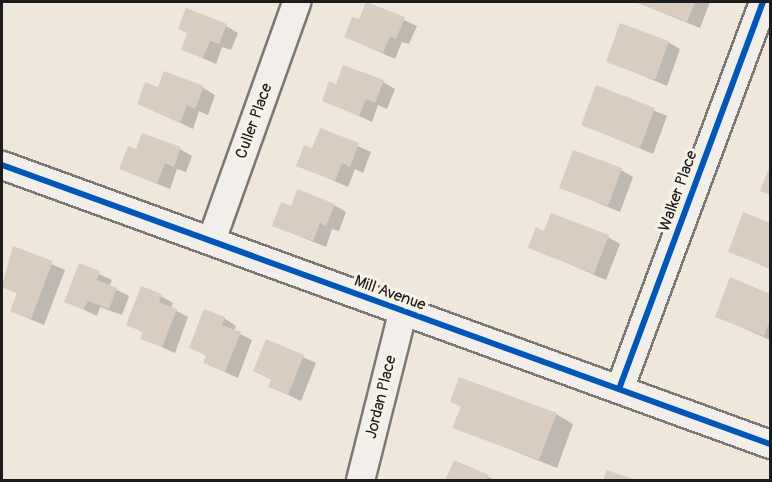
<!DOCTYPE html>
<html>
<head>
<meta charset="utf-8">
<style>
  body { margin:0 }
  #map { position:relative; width:772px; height:482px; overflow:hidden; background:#efe6dc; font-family:Pangolin,sans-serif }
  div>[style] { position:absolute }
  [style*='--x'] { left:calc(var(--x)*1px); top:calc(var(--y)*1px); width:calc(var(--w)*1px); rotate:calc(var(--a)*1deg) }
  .shadow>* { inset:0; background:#0003 }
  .building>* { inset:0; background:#d9cdc1 }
  .roads { filter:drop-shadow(2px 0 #7b7772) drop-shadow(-2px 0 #7b7772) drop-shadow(0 2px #7b7772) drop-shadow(0 -2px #7b7772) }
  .minor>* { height:27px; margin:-13.5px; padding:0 13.5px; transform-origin:13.5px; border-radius:13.5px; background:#f2efea }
  .cycleway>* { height:6px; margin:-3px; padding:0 3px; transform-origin:3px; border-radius:3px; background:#0057b8 }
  span { translate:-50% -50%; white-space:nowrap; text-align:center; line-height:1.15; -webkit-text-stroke:6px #f7f3e8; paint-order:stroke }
  .street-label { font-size:16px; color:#1c1c1c }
  .frame { position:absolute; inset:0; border:3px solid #1c1c1c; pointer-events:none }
</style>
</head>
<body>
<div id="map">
  <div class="shadow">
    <i style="clip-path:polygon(636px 2px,710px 2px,700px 28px)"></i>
    <i style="clip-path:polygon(367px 3px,417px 26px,409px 44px,402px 42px,395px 59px,346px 37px,360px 21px)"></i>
    <i style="clip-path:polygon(226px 26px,238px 33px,231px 50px,222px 47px,216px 64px,182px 49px,189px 33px)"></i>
    <i style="clip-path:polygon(668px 42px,680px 49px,667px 86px,608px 61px)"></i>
    <i style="clip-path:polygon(383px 82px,395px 89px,387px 109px,378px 105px,372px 122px,324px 100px,337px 86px)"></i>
    <i style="clip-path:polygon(597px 87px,667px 116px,653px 154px,583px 125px)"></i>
    <i style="clip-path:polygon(203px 88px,215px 95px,208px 115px,199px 111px,193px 129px,139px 103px,159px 89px)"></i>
    <i style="clip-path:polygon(321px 130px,371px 152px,363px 173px,355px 169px,348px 187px,298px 165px,313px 150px)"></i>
    <i style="clip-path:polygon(180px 149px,192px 156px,186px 172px,177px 169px,170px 189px,121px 169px,136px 151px)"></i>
    <i style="clip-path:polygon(621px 170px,633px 177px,620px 212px,560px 187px)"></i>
    <i style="clip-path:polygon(334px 205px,346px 212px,339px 231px,332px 229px,326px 247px,274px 226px,292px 208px)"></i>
    <i style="clip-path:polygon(744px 214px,770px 224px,770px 269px,730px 251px)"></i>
    <i style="clip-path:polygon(545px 233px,608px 237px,620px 244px,606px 280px,530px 247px)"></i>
    <i style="clip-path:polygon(14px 248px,65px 270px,44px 325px,11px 311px,18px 294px,2px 286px)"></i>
    <i style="clip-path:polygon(79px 265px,112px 280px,109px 286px,129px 296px,122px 315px,100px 307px,97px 316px,66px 301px)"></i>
    <i style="clip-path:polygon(731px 279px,770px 295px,770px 340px,716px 316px)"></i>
    <i style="clip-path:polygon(161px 296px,173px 303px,171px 308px,188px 317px,175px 353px,142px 338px,144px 333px,127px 324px)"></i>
    <i style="clip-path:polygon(224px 318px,236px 326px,234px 331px,252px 340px,238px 378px,205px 363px,207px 356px,191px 348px)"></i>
    <i style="clip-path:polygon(267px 341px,316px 363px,301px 401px,269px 386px,272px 380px,254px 371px)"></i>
    <i style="clip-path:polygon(452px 401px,556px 414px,573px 424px,557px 468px,454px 427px,462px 407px)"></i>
    <i style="clip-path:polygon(455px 462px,488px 477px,495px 480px,447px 480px)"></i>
  </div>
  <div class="building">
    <i style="clip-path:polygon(366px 2px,405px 17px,396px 39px,390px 36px,383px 53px,344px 37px,352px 17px,359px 19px)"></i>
    <i style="clip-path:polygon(635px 2px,695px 2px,687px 22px)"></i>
    <i style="clip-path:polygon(186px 8px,227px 24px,219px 44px,210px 41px,203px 58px,181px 50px,187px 33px,178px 29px)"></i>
    <i style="clip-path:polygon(620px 23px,669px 41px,655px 80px,606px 62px)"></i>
    <i style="clip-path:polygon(343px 65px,384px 80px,375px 103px,366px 99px,359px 116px,322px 101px,329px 81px,336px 84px)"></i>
    <i style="clip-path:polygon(164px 71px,204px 86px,195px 109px,187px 105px,180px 123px,137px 104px,145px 82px,158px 87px)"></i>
    <i style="clip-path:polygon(596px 85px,655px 108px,640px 148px,581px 125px)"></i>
    <i style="clip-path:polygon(320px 128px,359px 143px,350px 167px,342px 163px,335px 181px,296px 166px,304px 145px,312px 148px)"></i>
    <i style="clip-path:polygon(142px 133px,181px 147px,174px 167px,165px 163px,157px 184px,119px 169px,128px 146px,136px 149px)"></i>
    <i style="clip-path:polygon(573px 150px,622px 168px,608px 206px,559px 188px)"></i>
    <i style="clip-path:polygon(770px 166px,770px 195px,760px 191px)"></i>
    <i style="clip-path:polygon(297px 189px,335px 204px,326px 226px,320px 223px,313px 241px,272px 226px,281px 202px,291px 206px)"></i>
    <i style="clip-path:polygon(743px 212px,770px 223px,770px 268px,728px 252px)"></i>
    <i style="clip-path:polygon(551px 213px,609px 235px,594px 274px,528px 248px,536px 227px,544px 231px)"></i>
    <i style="clip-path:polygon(13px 246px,53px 261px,31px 319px,10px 311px,17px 293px,2px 287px)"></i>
    <i style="clip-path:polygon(79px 263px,100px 271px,97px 280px,117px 288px,109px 309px,88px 301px,84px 310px,64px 302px)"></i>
    <i style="clip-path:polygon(730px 277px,770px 294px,770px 320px,764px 336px,715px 317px)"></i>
    <i style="clip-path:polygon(141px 286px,162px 294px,159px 302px,177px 309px,162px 347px,140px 339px,143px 332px,126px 325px)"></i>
    <i style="clip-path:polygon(204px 309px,225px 317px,222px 325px,241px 332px,225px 372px,203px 363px,206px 355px,189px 348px)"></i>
    <i style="clip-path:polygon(266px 339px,304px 355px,288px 395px,268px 387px,271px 379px,253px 371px)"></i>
    <i style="clip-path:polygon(459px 377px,557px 413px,539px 460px,452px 428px,461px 406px,450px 402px)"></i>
    <i style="clip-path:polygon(454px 460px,489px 475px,486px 480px,445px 480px)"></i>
    <i style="clip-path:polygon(607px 470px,636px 480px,603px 480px)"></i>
  </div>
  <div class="roads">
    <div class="minor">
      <i style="--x:2;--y:165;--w:817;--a:19.97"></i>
      <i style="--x:211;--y:240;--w:253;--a:-70.3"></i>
      <i style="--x:619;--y:389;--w:413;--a:-69.6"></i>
      <i style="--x:360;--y:480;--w:172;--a:-75.9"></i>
    </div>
  </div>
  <div class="cycleway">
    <i style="--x:2;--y:165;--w:817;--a:19.97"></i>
    <i style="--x:619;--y:389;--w:413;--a:-69.6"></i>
  </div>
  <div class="street-label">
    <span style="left:254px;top:121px;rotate:-70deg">Culler Place</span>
    <span style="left:678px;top:191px;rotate:-70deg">Walker Place</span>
    <span style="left:390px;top:293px;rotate:20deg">Mill Avenue</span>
    <span style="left:381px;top:397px;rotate:-76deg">Jordan Place</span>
  </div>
  <div class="frame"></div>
</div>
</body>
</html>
